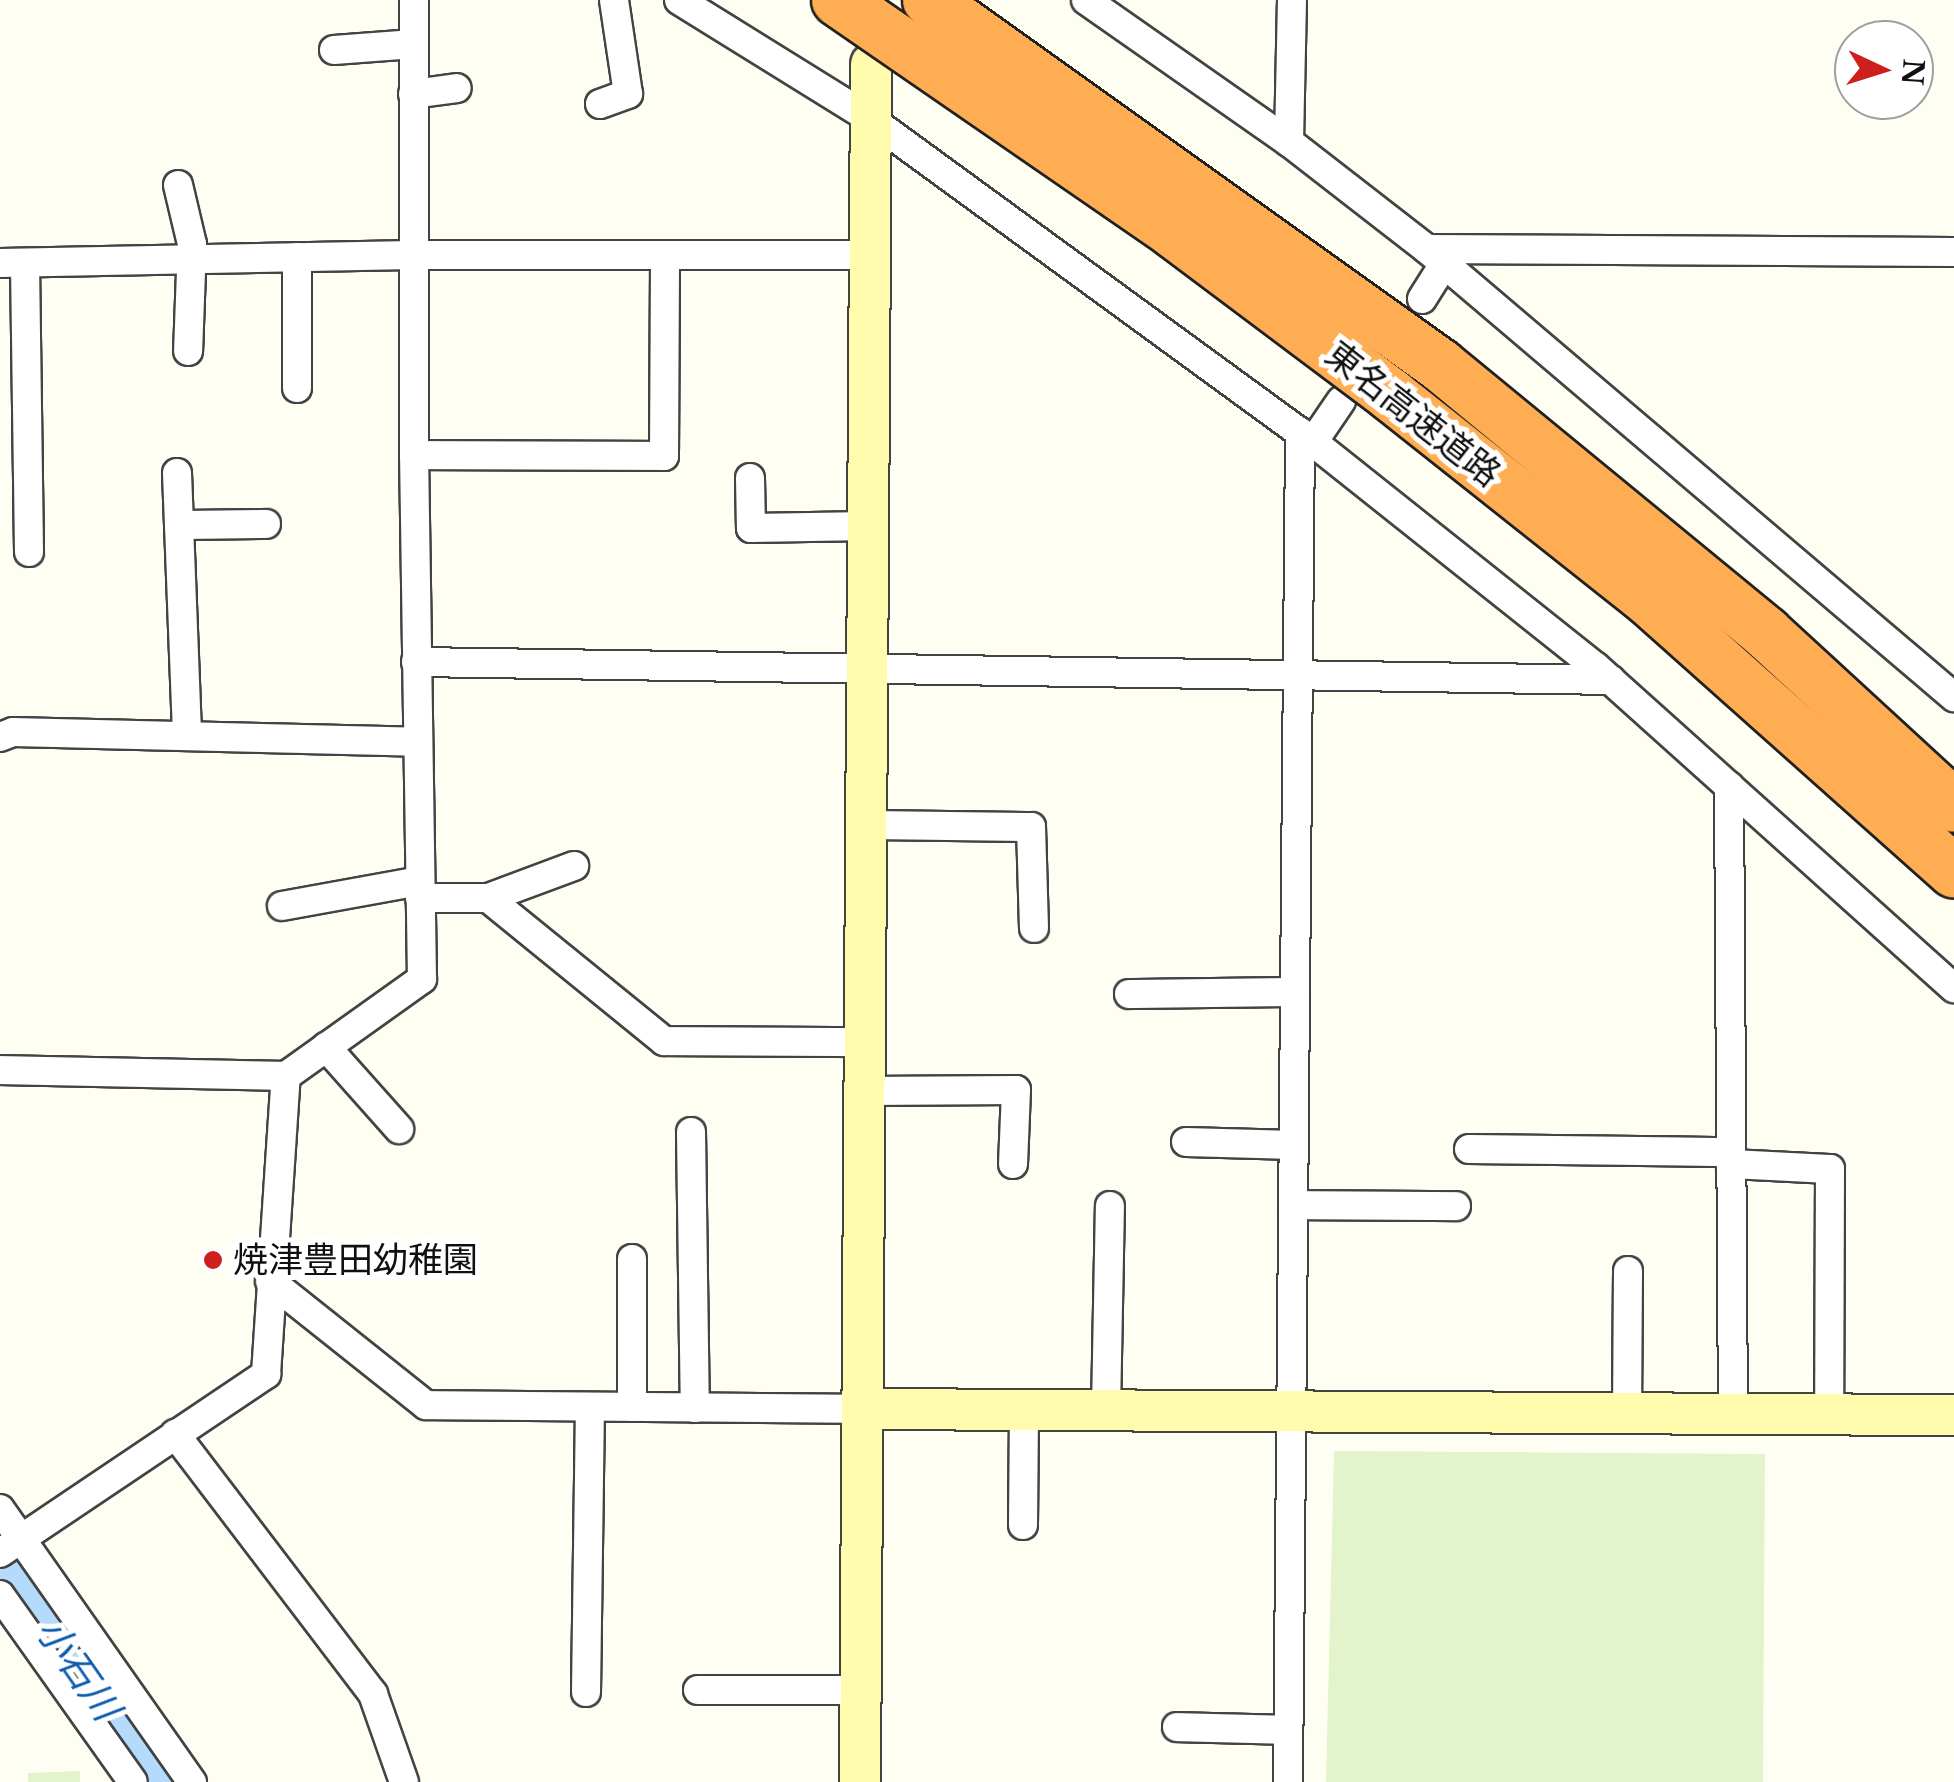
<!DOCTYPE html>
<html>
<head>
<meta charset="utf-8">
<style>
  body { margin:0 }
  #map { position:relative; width:1954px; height:1782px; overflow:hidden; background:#fffef3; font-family:"Libre Baskerville","Noto Sans JP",serif }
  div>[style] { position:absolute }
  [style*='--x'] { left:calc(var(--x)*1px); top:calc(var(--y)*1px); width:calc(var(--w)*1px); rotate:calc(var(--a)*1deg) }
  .pitch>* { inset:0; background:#e3f4cc }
  .river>* { height:52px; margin:-26px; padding:0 26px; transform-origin:26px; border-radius:26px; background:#b4dbfb }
  .roads { filter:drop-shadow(2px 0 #434343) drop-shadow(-2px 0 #434343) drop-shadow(0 2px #434343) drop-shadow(0 -2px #434343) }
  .street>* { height:28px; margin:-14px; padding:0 14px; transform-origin:14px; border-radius:14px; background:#fff }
  .secondary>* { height:40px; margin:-20px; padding:0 20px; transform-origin:20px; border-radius:20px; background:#fffcae }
  .bridges { filter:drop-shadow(2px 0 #212121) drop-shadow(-2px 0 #212121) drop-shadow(0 2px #212121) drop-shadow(0 -2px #212121) }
  .highway-bridge>* { height:52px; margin:-26px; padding:0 26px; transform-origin:26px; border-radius:26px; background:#ffad52 }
  .dots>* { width:28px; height:28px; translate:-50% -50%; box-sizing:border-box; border:5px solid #fff; border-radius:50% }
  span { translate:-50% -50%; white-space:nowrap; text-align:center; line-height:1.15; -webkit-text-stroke:10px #fff; paint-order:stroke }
  .street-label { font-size:35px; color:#101010 }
  .poi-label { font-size:35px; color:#101010 }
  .left { translate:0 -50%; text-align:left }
  .water-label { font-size:38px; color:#0e5cae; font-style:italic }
  .north { position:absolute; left:1834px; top:20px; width:100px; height:100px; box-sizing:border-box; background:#fff; border:2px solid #9f9f9f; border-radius:50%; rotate:94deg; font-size:28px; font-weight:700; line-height:40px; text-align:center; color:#101010 }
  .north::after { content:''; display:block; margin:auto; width:35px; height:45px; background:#cd201c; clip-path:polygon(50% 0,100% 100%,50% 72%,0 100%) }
</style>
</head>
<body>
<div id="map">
  <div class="pitch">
    <i style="clip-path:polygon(1334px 1451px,1765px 1454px,1763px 1782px,1326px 1782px)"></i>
    <i style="clip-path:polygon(80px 1771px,80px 1782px,28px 1782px,28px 1773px)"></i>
  </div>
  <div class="river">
    <i style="--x:0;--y:1556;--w:274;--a:55.6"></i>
  </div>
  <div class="roads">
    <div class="street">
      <i style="--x:679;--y:0;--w:224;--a:31.8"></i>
      <i style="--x:869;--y:118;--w:550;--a:36.12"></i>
      <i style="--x:1313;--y:442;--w:362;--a:38.5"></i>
      <i style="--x:1596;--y:667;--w:481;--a:41.9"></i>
      <i style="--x:1086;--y:0;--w:248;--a:35"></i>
      <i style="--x:1289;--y:142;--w:175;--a:37.8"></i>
      <i style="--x:1427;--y:249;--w:692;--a:40.37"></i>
      <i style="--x:334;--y:50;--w:80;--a:-4.3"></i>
      <i style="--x:413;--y:94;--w:44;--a:-7.8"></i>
      <i style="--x:600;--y:104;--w:30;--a:-20"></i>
      <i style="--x:628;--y:94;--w:95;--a:-98.5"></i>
      <i style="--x:1289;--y:142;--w:142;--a:-88.8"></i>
      <i style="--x:178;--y:185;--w:61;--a:76.7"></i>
      <i style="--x:192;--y:244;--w:107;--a:92.1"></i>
      <i style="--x:1427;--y:249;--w:527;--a:0.33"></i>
      <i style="--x:297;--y:257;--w:131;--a:90"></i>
      <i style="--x:0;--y:263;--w:412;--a:-1.1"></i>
      <i style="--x:412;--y:255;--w:457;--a:0"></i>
      <i style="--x:25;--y:264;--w:288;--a:89.2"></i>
      <i style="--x:1422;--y:299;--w:41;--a:-57.8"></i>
      <i style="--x:1313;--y:442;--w:50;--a:-55.7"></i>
      <i style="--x:414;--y:455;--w:250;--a:0.2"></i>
      <i style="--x:664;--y:456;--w:201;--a:-89.7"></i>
      <i style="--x:177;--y:473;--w:263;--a:87.8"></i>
      <i style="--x:750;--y:478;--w:50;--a:88.9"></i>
      <i style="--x:751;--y:528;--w:117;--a:-1"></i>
      <i style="--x:179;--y:525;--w:87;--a:-0.7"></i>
      <i style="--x:416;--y:662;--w:1195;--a:0.86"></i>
      <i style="--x:0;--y:737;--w:14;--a:-21"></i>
      <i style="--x:13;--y:732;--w:404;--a:1.4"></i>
      <i style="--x:1729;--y:786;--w:631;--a:89.64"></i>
      <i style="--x:866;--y:825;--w:165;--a:0.7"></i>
      <i style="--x:1031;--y:827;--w:101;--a:88.3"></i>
      <i style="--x:420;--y:898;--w:68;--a:0"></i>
      <i style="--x:488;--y:898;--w:92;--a:-20.4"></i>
      <i style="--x:488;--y:898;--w:227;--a:39.1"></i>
      <i style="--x:664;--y:1041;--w:202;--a:0.3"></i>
      <i style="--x:282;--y:906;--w:140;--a:-10.3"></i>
      <i style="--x:1129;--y:994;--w:166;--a:-0.7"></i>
      <i style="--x:326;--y:1047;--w:110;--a:48.3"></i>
      <i style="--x:0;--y:1070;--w:286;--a:1.2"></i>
      <i style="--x:865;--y:1091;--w:151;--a:-0.4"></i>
      <i style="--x:1016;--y:1090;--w:74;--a:92.3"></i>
      <i style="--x:691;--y:1132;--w:276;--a:89.2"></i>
      <i style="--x:1186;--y:1142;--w:108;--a:1.6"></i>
      <i style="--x:1469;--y:1149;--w:262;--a:0.7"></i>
      <i style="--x:1731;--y:1164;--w:99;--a:2.9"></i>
      <i style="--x:1830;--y:1169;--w:247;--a:90.2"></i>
      <i style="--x:1293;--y:1205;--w:163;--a:0.4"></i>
      <i style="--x:632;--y:1259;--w:148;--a:90"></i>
      <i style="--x:270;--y:1281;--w:199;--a:38.5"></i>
      <i style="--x:426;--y:1405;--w:438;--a:0.5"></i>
      <i style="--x:1106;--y:1410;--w:204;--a:-88.9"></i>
      <i style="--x:1627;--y:1415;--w:144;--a:-89.6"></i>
      <i style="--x:175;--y:1434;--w:327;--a:52.7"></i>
      <i style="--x:373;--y:1694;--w:93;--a:70.6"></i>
      <i style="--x:0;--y:1509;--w:334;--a:54.9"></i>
      <i style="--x:1023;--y:1525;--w:116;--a:-89.5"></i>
      <i style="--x:0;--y:1553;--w:321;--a:-33.9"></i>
      <i style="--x:266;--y:1374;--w:299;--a:-86.2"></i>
      <i style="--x:286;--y:1076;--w:167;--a:-35.5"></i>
      <i style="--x:422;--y:979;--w:524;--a:-90.87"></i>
      <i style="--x:414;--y:455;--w:455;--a:-90"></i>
      <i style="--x:0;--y:1595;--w:229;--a:54.6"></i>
      <i style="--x:698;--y:1690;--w:163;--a:0"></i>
      <i style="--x:586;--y:1692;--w:285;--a:-89.2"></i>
      <i style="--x:1177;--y:1727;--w:111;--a:1.5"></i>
      <i style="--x:1288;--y:1782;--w:1350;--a:-89.49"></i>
    </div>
    <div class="secondary">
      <i style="--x:864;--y:1409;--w:1090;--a:0.32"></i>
      <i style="--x:860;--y:1782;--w:1718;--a:-89.63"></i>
    </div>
  </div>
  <div class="bridges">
    <div class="highway-bridge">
      <i style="--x:838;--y:0;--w:408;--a:34.6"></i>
      <i style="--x:1174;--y:232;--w:271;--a:36.9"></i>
      <i style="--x:1391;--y:395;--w:327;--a:38.4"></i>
      <i style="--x:1647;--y:598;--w:411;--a:41.7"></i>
      <i style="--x:929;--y:0;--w:628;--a:35.54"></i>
      <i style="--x:1440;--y:365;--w:422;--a:39.4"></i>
      <i style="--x:1766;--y:633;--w:255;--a:42.6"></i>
    </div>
  </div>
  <div class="dots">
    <i style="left:213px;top:1260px;background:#cd201c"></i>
  </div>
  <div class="street-label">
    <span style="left:1413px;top:414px;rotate:38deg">東名高速道路</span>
  </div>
  <div class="poi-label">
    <span class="left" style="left:233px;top:1260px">焼津豊田幼稚園</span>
  </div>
  <div class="water-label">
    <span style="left:78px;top:1669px;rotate:55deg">小石川</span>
  </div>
  <div class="north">N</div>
</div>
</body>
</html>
